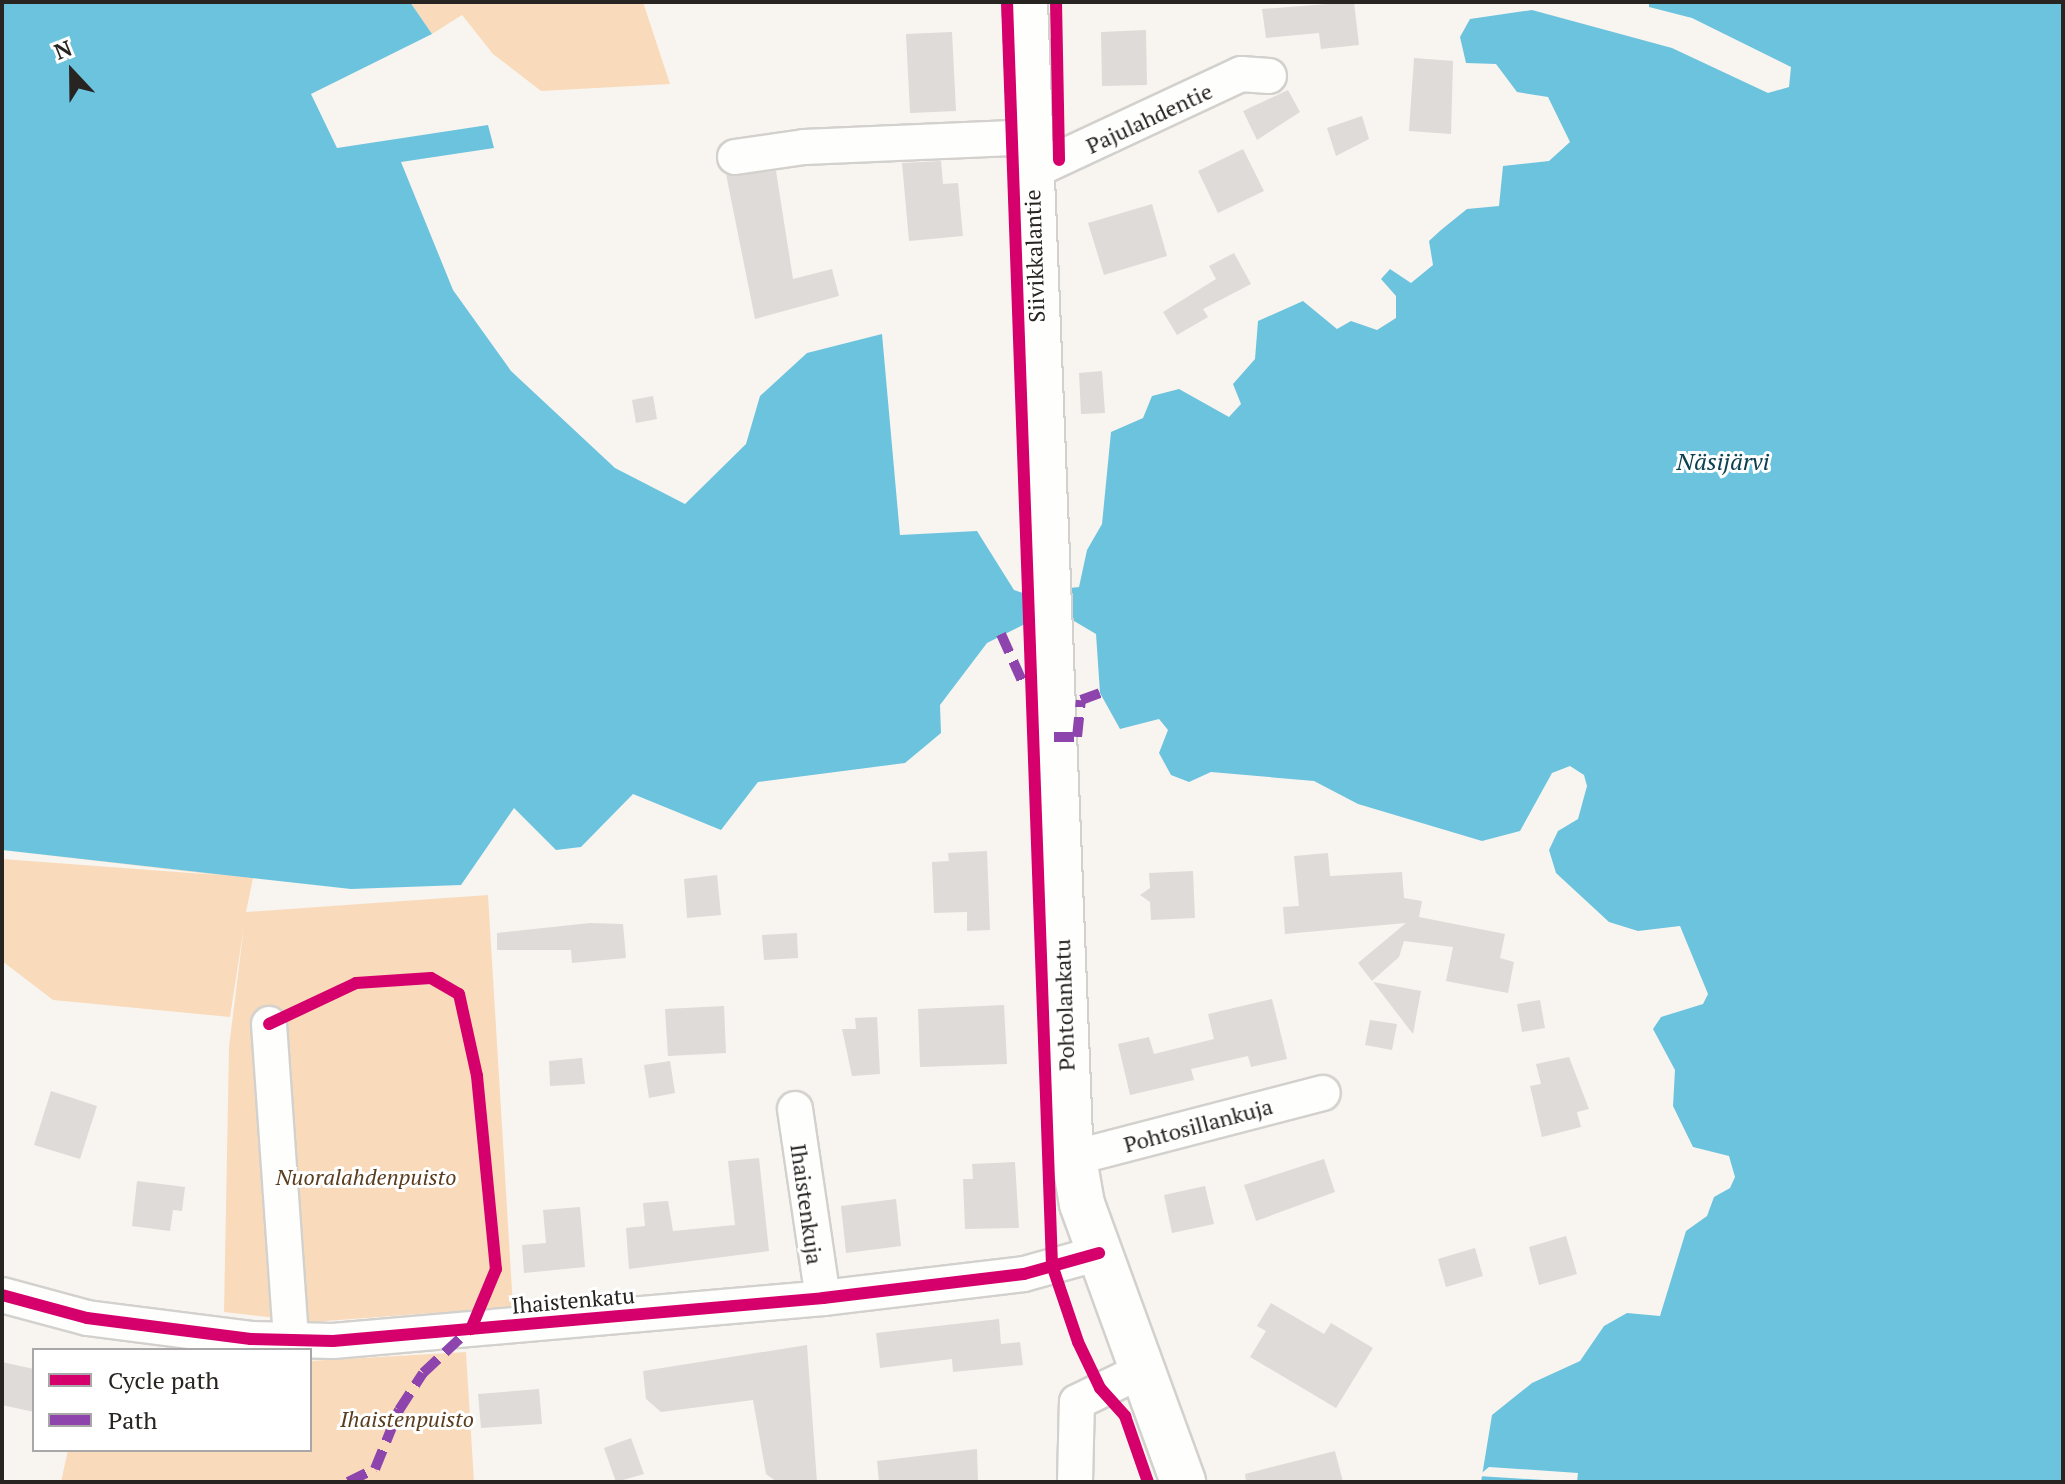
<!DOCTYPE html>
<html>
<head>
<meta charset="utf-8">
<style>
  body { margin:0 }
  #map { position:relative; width:2065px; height:1484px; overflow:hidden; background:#f8f5f0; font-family:"PT Serif",serif }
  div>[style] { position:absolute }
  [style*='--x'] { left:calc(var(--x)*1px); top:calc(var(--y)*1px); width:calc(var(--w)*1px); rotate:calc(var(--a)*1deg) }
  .green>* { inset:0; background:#f9dbbc }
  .water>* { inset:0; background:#6cc3de }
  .pier>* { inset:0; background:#f8f5f0 }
  .building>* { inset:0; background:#dedbd8 }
  .roads { filter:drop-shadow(2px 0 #d3d1cd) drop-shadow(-2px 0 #d3d1cd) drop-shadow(0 2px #d3d1cd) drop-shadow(0 -2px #d3d1cd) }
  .minor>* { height:34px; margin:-17px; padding:0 17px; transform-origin:17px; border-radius:17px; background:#fefefd }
  .major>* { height:44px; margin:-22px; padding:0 22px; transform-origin:22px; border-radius:22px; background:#fefefd }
  .quiet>* { height:10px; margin-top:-5px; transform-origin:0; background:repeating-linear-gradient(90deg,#8e44ad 0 20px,transparent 0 30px) }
  .cycleway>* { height:12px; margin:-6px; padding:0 6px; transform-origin:6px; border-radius:6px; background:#d6006c }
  span { translate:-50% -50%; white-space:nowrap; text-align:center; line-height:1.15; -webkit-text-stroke:6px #fff; paint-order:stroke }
  .street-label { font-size:22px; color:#272422 }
  .park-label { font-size:22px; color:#593d1e; font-style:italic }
  .water-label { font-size:24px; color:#0d4152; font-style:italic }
  .frame { position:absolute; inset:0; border:4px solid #272422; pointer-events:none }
  .legend { position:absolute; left:32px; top:1348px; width:280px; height:104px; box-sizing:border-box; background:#fff; border:2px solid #a9a7a7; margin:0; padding:10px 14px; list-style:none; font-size:24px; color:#272422 }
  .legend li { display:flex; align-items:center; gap:16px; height:40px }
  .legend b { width:40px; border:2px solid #a9a7a7 }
  .north { position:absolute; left:32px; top:32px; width:80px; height:80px; -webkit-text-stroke:6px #fff; paint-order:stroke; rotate:338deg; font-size:22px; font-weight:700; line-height:32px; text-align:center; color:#272422 }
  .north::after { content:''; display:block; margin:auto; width:28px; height:36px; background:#272422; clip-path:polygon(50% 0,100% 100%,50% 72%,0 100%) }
</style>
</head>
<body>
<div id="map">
  <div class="green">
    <i style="clip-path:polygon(410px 2px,643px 2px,670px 84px,541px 91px,493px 54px,462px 15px,432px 34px)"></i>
    <i style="clip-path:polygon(2px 850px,253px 878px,246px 912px,488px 895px,513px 1307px,312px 1322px,224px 1312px,229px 1047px,244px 926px,230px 1017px,53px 1000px,2px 961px,2px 859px,218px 875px)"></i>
    <i style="clip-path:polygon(466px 1352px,474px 1482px,61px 1482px,68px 1450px,310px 1450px,310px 1361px)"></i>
  </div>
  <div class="water">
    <i style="clip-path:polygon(2px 2px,410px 2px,432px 34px,311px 94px,337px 148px,488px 125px,494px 148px,401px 162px,453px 290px,511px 371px,615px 468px,685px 504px,746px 444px,760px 396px,807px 353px,882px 334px,900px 535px,977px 531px,1014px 590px,1023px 593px,1079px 587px,1087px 550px,1102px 524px,1111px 432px,1143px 418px,1152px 396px,1179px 389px,1229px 417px,1241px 404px,1233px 384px,1255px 359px,1258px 321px,1303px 301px,1337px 329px,1351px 321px,1377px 330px,1396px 318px,1396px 296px,1381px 279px,1390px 269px,1411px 283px,1433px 265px,1429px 241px,1441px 230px,1467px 209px,1499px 206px,1503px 166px,1549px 161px,1570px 142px,1548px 97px,1517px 92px,1496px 64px,1466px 63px,1460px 37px,1470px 19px,1532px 10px,1672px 48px,1768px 93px,1789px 87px,1791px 67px,1692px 18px,1649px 7px,1649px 2px,2063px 2px,2063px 1482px,1481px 1482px,1492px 1415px,1532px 1383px,1580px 1361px,1604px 1326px,1627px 1313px,1660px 1316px,1686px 1231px,1707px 1216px,1714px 1197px,1730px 1188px,1735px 1177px,1729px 1156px,1693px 1147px,1673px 1106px,1675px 1070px,1653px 1029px,1661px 1017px,1703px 1004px,1708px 994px,1680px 926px,1638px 931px,1609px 922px,1556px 873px,1549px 850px,1558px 831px,1578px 819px,1587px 786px,1584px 775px,1570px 766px,1552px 773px,1520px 831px,1482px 841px,1358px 804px,1314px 781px,1211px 772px,1189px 782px,1171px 775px,1159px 753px,1168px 730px,1159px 719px,1120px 729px,1100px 693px,1096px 634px,1074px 621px,1033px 620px,987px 643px,940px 705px,941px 733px,905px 763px,758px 782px,721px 830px,633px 794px,581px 847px,556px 850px,514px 808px,461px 885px,351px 889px,2px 850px)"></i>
  </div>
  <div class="pier">
    <i style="clip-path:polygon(1489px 1467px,1578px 1473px,1577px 1482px,1478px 1476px)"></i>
  </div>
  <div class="building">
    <i style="clip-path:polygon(1354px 2px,1359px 45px,1321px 49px,1319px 33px,1266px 38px,1262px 9px)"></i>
    <i style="clip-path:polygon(1146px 30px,1147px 85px,1102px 86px,1101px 32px)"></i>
    <i style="clip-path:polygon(952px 32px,956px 111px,910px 113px,906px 34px)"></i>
    <i style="clip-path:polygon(1414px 58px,1453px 61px,1451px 134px,1409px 131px)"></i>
    <i style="clip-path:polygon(1288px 90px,1300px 112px,1257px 140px,1243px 111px)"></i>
    <i style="clip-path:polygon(1362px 116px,1369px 139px,1336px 156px,1327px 128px)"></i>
    <i style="clip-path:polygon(1243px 149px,1264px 191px,1218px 213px,1198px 171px)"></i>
    <i style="clip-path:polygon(941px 161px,943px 184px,958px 183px,963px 236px,909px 241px,902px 163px)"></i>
    <i style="clip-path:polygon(776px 171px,793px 279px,832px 269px,839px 296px,755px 319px,726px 174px)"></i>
    <i style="clip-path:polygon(1152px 204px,1167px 256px,1104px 275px,1088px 223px)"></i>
    <i style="clip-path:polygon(1234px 253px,1251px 284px,1203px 309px,1208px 317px,1177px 335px,1163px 312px,1216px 279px,1209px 266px)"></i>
    <i style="clip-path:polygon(1102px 371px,1105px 413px,1081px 414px,1079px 373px)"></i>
    <i style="clip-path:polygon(653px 396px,657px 419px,636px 423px,632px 400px)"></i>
    <i style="clip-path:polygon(987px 851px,990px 930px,967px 931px,967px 912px,934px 913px,932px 862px,949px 861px,948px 853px)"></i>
    <i style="clip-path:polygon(1328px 853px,1330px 876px,1402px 872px,1404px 898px,1422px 901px,1419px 917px,1505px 934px,1500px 958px,1514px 962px,1508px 993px,1446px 981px,1453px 947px,1404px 941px,1399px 957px,1372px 981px,1358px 963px,1406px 923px,1285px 934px,1283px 907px,1299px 906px,1294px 856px)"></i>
    <i style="clip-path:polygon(1193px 871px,1195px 918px,1151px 920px,1150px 902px,1140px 895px,1150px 888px,1149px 873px)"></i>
    <i style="clip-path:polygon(717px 875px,721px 915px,687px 918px,684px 879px)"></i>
    <i style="clip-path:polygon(590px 923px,623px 924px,626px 958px,572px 963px,571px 950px,497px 950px,497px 933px)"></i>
    <i style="clip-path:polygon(797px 933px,798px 958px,764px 960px,762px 935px)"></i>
    <i style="clip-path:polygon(1373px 982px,1421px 991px,1413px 1034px)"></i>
    <i style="clip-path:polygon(1272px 999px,1287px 1059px,1251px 1067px,1248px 1056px,1191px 1069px,1194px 1080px,1130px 1095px,1118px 1044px,1149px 1037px,1154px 1054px,1214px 1039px,1208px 1014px)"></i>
    <i style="clip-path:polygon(1540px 1000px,1545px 1028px,1522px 1032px,1517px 1004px)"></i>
    <i style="clip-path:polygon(1004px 1005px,1007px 1064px,920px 1067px,918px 1009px)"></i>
    <i style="clip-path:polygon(724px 1006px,726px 1053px,668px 1056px,665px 1009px)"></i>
    <i style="clip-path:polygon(877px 1017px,880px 1074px,852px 1076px,842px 1029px,856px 1029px,855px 1018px)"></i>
    <i style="clip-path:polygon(1370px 1020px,1397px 1024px,1392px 1050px,1365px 1045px)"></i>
    <i style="clip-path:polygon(1569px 1057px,1589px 1109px,1577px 1112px,1581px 1127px,1542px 1137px,1530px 1086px,1541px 1084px,1536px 1064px)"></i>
    <i style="clip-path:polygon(582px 1058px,585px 1084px,550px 1086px,549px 1061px)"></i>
    <i style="clip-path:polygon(670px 1061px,675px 1093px,649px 1098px,644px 1065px)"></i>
    <i style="clip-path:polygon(51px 1091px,97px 1106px,80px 1159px,34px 1145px)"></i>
    <i style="clip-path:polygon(759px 1158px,769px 1251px,629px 1269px,626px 1228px,645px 1226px,643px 1203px,668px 1201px,673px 1231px,735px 1225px,728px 1161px)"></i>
    <i style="clip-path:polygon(1324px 1159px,1335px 1192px,1256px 1221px,1244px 1185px)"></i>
    <i style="clip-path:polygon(1015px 1162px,1019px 1228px,965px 1229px,963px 1179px,973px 1179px,972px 1164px)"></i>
    <i style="clip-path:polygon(137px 1181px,185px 1187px,182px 1211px,173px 1210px,170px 1231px,132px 1226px)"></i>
    <i style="clip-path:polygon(1205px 1186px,1214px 1224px,1172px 1233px,1164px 1195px)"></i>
    <i style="clip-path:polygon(896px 1199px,901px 1246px,846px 1253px,841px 1206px)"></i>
    <i style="clip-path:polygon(580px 1207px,585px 1267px,524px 1273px,522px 1245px,546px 1243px,543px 1210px)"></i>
    <i style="clip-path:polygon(1566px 1236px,1577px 1274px,1539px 1285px,1529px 1247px)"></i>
    <i style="clip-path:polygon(1475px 1248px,1483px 1276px,1446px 1287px,1438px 1259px)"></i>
    <i style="clip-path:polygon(1271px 1303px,1324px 1334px,1331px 1323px,1373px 1348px,1336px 1408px,1250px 1357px,1266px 1331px,1257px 1326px)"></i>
    <i style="clip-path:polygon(999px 1319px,1001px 1344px,1020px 1342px,1023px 1365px,953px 1372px,952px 1359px,880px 1368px,876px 1333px)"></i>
    <i style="clip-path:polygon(807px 1345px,817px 1482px,777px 1482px,766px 1474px,753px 1400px,661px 1412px,646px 1399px,643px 1371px)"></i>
    <i style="clip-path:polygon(2px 1362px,34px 1369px,34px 1412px,2px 1405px)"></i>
    <i style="clip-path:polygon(539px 1389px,542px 1424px,481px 1428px,478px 1394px)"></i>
    <i style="clip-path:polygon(631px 1438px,644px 1474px,616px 1482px,604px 1448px)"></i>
    <i style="clip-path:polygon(977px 1449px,978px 1482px,879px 1482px,877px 1461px)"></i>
    <i style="clip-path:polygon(1335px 1451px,1343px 1482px,1246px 1482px,1245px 1474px)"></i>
  </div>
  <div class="roads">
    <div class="minor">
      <i style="--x:735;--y:157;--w:70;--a:-8.2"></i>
      <i style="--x:804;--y:147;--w:226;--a:-2.5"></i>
      <i style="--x:1031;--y:172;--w:232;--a:-25"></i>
      <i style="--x:1241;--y:74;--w:28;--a:4"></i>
      <i style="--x:269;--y:1024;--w:317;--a:86"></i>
      <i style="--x:795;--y:1109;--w:191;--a:81.6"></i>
      <i style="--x:1073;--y:1158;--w:258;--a:-14.6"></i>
      <i style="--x:2;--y:1295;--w:88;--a:15.1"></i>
      <i style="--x:87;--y:1318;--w:165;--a:7.3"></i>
      <i style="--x:251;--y:1339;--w:82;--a:1.4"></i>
      <i style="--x:333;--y:1341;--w:492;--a:-5"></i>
      <i style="--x:823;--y:1298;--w:202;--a:-6.8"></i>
      <i style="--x:1024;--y:1274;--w:78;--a:-15.6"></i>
      <i style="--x:1075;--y:1482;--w:80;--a:-88.6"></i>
      <i style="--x:1077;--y:1402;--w:73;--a:-25.9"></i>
    </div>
    <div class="major">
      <i style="--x:1025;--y:2;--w:1135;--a:87.73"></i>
      <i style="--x:1070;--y:1136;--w:69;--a:80"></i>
      <i style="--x:1082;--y:1204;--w:296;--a:70"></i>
    </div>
  </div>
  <div class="quiet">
    <i style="--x:1001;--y:634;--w:51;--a:65.9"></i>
    <i style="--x:1054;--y:737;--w:23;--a:0"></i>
    <i style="--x:1077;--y:737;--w:37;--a:-84"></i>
    <i style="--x:1081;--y:700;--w:20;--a:-20"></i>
    <i style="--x:348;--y:1482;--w:30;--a:-26"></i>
    <i style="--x:375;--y:1469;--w:64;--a:-67.9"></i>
    <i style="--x:399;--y:1410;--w:44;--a:-57"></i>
    <i style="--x:423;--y:1373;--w:62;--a:-43"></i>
  </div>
  <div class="cycleway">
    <i style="--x:1007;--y:2;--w:1264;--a:87.96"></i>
    <i style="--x:1052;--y:1265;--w:81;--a:71.3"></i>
    <i style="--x:1078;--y:1342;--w:51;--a:64.4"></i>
    <i style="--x:1100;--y:1388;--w:38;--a:48"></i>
    <i style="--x:1125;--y:1416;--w:70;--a:70.8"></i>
    <i style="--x:1056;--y:2;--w:158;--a:88.9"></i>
    <i style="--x:269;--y:1024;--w:96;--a:-25.2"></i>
    <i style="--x:356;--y:983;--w:75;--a:-3.8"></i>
    <i style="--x:431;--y:978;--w:32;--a:30"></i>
    <i style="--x:459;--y:994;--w:84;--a:77.6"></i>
    <i style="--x:477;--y:1076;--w:194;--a:84.4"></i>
    <i style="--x:496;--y:1269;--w:65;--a:112.6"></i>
    <i style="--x:2;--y:1295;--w:88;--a:15.1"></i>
    <i style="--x:87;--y:1318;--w:165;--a:7.3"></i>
    <i style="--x:251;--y:1339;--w:82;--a:1.4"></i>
    <i style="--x:333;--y:1341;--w:492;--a:-5"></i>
    <i style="--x:823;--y:1298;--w:202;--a:-6.8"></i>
    <i style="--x:1024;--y:1274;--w:78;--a:-15.6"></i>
  </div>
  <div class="street-label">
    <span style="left:1149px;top:118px;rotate:-25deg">Pajulahdentie</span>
    <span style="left:1034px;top:256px;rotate:-92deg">Siivikkalantie</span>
    <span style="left:1064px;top:1005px;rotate:-92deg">Pohtolankatu</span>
    <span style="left:1198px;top:1125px;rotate:-15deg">Pohtosillankuja</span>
    <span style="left:807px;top:1204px;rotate:82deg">Ihaistenkuja</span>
    <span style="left:573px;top:1300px;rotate:-5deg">Ihaistenkatu</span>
  </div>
  <div class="park-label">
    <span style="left:366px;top:1177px">Nuoralahdenpuisto</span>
    <span style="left:407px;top:1419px">Ihaistenpuisto</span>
  </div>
  <div class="water-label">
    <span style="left:1723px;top:462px">Näsijärvi</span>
  </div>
  <div class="frame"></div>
  <ul class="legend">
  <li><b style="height:10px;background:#d6006c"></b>Cycle path</li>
  <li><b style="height:10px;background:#8e44ad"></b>Path</li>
  </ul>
  <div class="north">N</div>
</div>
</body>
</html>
